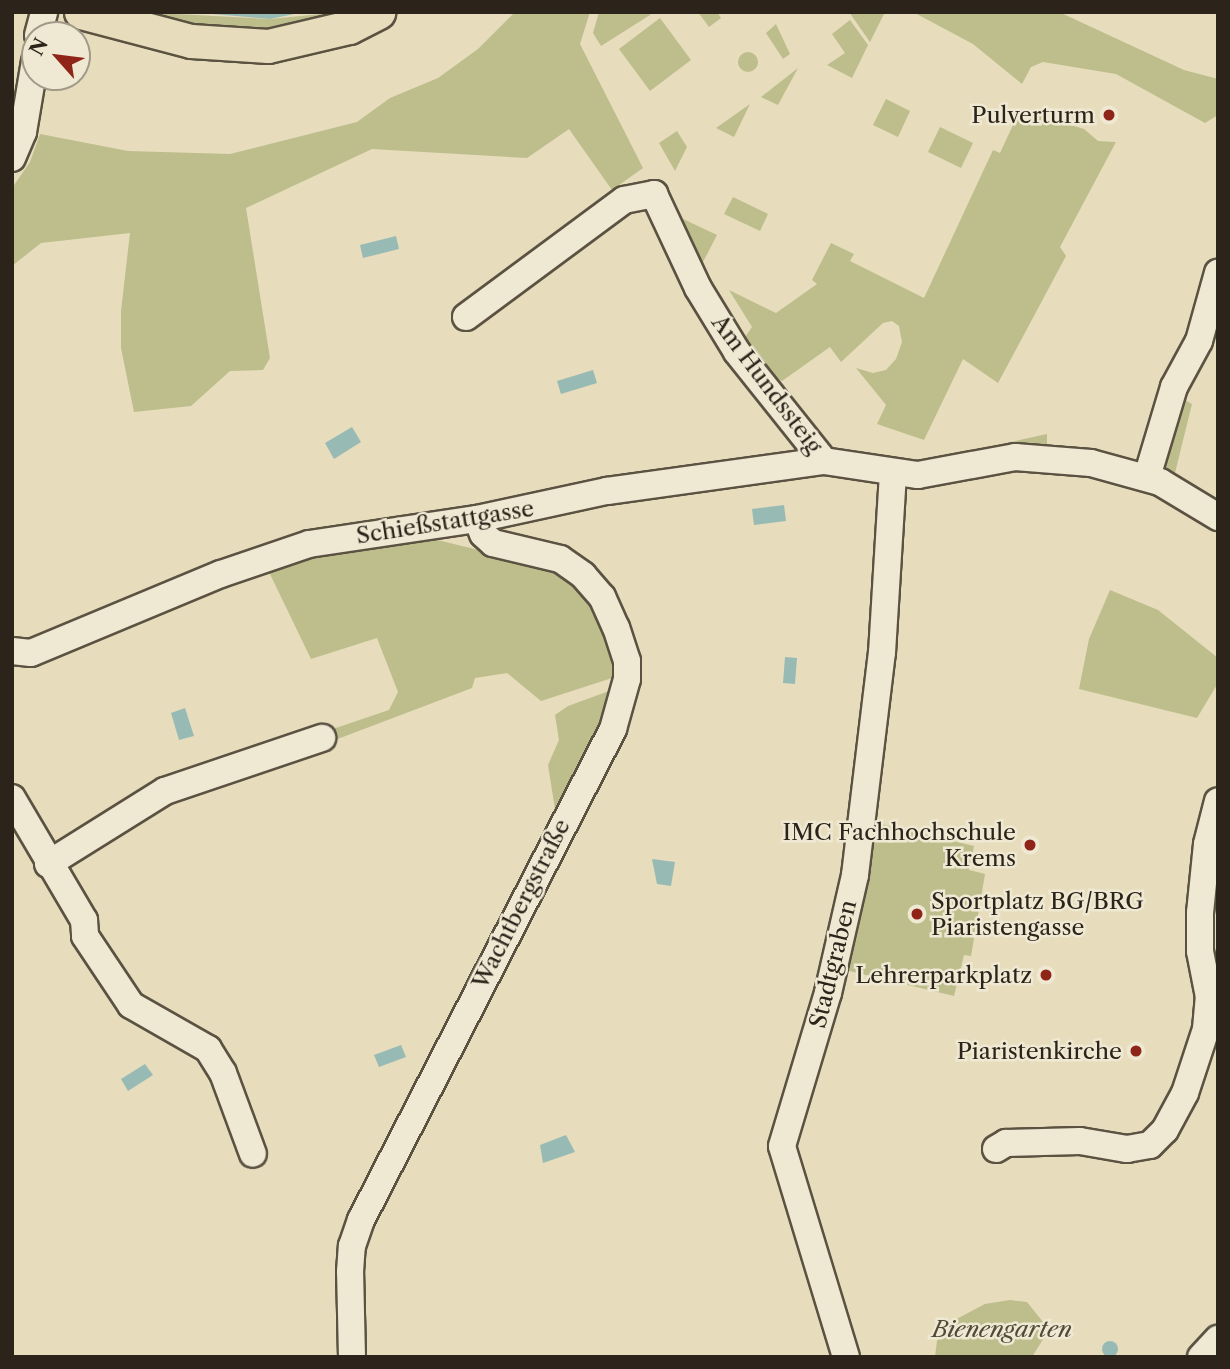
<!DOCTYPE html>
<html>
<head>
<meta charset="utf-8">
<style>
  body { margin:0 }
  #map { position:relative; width:1230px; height:1369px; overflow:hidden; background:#e7dcbc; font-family:"Libre Caslon Text",serif }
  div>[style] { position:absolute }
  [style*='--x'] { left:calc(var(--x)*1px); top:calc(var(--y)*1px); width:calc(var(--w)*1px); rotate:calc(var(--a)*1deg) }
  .green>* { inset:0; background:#bdbe8c }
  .round { border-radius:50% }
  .water>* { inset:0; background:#97bbb4 }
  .roads { filter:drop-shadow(2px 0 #5b5242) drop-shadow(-2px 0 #5b5242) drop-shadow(0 2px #5b5242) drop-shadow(0 -2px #5b5242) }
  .minor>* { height:26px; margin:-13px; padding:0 13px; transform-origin:13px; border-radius:13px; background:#efe8d3 }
  .major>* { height:33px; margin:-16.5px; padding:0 16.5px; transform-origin:16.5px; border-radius:16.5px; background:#e7dcbc }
  .dots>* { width:19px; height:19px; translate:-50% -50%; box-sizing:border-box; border:4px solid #efe8d3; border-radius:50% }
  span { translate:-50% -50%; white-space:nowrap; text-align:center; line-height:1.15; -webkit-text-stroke:5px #efe8d3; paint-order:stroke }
  .poi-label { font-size:23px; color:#2c241a }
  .right { translate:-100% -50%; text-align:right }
  .left { translate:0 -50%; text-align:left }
  .street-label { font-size:23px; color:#2c241a }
  .park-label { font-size:23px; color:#504a36; font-style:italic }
  .frame { position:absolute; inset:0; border:14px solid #2c241a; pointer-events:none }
  .north { position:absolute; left:21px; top:21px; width:70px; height:70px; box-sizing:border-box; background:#efe8d3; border:2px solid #a19a89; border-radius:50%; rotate:298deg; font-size:19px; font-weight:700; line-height:28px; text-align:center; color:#2c241a }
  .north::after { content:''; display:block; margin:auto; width:24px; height:32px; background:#8f2418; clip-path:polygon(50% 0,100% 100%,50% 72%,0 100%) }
</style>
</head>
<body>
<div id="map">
  <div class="green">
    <i style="clip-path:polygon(139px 12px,270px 19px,342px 12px,268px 30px,193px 25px)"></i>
    <i style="clip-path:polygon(515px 12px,590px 12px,580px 44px,643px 168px,612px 190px,569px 129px,527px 158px,372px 149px,246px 208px,270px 358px,263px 370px,230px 371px,191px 406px,134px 412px,121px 348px,121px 311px,130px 233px,41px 243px,12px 266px,12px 188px,30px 162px,40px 134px,128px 151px,230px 154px,357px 122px,390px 98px,438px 78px,478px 49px)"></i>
    <i style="clip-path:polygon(599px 12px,649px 12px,650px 15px,601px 46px,593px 33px)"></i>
    <i style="clip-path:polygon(698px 12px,717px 12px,721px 18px,709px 27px)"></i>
    <i style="clip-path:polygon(849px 12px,885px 12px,870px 42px)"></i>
    <i style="clip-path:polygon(913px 12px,1059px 12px,1184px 70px,1218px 79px,1218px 115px,1205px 123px,1116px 74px,1043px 62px,1031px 67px,1022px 84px,973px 44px)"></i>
    <i style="clip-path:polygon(660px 18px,691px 60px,650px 91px,619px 49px)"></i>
    <i style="clip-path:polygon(850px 20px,868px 45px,852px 78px,827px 65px,845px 53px,832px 34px)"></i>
    <i style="clip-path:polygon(776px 24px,790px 54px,783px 59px,766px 33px)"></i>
    <i class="round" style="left:738px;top:52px;width:20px;height:20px"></i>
    <i style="clip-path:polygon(798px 68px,778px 105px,761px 97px)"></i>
    <i style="clip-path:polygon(886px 99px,910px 111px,898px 137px,873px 125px)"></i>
    <i style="clip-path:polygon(750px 104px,734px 137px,716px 128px)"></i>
    <i style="clip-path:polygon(1020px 110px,1084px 129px,1098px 141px,1116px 142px,1060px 247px,1066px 256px,998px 383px,963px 359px,924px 440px,877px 424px,886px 405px,856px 368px,873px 373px,886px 370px,896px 359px,902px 342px,899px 326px,892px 321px,883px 323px,841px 362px,830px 347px,782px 381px,760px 368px,741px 343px,752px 327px,729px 290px,776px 313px,817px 284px,812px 280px,831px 243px,854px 254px,850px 261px,924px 298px,993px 150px,1000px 153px)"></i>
    <i style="clip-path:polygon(940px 127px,973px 143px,961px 168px,928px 152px)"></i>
    <i style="clip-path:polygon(677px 131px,687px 147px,675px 171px,659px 143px)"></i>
    <i style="clip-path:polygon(733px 197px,768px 214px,760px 231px,724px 214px)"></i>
    <i style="clip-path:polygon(681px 218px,717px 235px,703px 262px,692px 241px)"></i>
    <i style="clip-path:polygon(1181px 398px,1192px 404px,1174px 477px,1160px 461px)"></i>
    <i style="clip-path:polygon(1047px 434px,1047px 448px,935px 460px,938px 458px)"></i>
    <i style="clip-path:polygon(433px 539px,545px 566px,566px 576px,583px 591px,606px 632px,616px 663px,612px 678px,541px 701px,507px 673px,475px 678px,472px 688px,327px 743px,324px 732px,389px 710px,398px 692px,377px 638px,311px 659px,268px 570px,314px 556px)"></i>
    <i style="clip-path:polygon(1110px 590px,1158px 610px,1218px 658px,1218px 683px,1197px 718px,1079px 689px,1089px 639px)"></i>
    <i style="clip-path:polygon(609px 691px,613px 695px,608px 710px,555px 809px,548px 765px,559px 740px,555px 715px,568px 706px)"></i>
    <i style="clip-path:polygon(873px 822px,974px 846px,969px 870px,985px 874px,971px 956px,964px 955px,954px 996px,845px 970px)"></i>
    <i style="clip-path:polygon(1010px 1300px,1027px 1302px,1043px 1322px,1045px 1336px,1032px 1357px,935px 1357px,937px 1341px,947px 1324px,985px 1304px)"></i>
  </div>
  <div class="water">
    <i style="clip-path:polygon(190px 12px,304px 12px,270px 19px)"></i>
    <i style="clip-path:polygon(396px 236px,399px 249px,363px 258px,360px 245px)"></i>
    <i style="clip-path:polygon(593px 370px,597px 383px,561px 394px,557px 381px)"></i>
    <i style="clip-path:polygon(352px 427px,361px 442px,334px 459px,325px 443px)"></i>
    <i style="clip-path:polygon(784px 505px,786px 521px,754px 525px,752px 509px)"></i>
    <i style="clip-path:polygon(785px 657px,797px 658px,795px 684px,783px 683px)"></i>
    <i style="clip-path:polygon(185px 708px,194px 736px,179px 740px,171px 713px)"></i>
    <i style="clip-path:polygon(652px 859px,675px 862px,671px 886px,657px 884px)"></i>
    <i style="clip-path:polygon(401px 1045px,406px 1057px,379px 1067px,374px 1055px)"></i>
    <i style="clip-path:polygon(145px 1064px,153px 1075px,128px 1091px,121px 1079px)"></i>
    <i style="clip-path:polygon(566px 1135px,575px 1152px,543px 1163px,540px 1145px)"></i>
    <i class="round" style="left:1102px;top:1341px;width:16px;height:16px"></i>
  </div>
  <div class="roads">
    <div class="minor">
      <i style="--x:38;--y:35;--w:24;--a:-75"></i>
      <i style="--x:12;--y:158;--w:28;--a:-67"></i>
      <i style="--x:23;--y:132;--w:72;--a:-80.4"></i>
      <i style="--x:466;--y:317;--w:197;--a:-36.5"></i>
      <i style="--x:624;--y:200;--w:31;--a:-11"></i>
      <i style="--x:654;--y:194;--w:104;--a:64.9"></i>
      <i style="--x:698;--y:288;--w:75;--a:58.6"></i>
      <i style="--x:737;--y:352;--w:139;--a:51.4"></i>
      <i style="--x:1147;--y:477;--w:94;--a:-73.3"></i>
      <i style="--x:1174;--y:387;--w:52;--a:-61.5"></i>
      <i style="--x:1199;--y:341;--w:71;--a:-74.4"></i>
      <i style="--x:12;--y:651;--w:19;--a:6"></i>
      <i style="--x:31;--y:653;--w:206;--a:-22.6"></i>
      <i style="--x:221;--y:574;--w:93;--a:-18.8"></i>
      <i style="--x:309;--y:544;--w:170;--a:-8.5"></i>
      <i style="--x:477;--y:519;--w:133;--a:-12.2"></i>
      <i style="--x:607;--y:491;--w:219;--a:-7.9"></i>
      <i style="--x:824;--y:461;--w:95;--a:8.5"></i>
      <i style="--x:918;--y:475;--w:99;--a:-10.5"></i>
      <i style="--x:1015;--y:457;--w:76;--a:4.5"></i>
      <i style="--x:1091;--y:463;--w:72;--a:15.4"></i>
      <i style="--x:1160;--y:482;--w:68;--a:31.1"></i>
      <i style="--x:12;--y:798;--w:142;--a:59.5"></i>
      <i style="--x:84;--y:920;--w:16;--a:86"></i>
      <i style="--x:85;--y:936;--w:83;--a:56.3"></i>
      <i style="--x:131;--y:1005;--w:89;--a:29.7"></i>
      <i style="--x:208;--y:1049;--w:28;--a:58"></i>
      <i style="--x:223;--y:1073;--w:86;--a:69.7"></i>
      <i style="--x:48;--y:864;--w:138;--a:-32"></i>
      <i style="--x:165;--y:791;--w:166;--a:-18.7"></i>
      <i style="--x:996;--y:1149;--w:12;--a:-31"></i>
      <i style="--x:1006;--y:1143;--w:74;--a:-1.5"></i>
      <i style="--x:1080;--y:1141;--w:48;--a:9.7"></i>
      <i style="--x:1127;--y:1149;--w:23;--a:-10"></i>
      <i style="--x:1150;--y:1145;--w:21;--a:-45"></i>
      <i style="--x:1165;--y:1130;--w:42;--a:-61.6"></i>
      <i style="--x:1185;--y:1093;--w:67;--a:-71.8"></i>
      <i style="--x:1206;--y:1029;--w:32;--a:-85"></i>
      <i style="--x:1209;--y:997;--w:47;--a:-101.1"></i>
      <i style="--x:1200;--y:951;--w:38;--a:-90"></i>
      <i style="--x:1200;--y:913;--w:69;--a:-84.2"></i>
      <i style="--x:1207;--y:844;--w:44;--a:-75.7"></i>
      <i style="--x:352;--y:1357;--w:85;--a:-91.3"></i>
      <i style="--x:350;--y:1272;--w:26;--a:-86"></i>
      <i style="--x:352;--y:1246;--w:28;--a:-71"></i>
      <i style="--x:361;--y:1220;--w:552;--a:-62.83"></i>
      <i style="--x:613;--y:729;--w:52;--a:-74.4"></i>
      <i style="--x:627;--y:679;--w:18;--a:-90"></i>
      <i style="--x:627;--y:661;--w:35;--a:-108"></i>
      <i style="--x:616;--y:628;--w:34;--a:-114"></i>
      <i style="--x:602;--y:597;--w:29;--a:-131"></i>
      <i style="--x:583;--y:575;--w:28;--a:-145"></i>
      <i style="--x:560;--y:559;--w:69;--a:-166.6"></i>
      <i style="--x:493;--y:543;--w:13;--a:-138"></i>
      <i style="--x:483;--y:534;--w:16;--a:-112"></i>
      <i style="--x:846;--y:1357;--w:220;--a:-106.9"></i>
      <i style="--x:782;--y:1146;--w:160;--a:-73.3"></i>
      <i style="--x:828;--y:993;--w:121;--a:-77.1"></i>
      <i style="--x:855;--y:875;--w:224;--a:-83.1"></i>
      <i style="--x:882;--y:653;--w:179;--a:-86.5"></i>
      <i style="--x:1201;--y:1357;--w:25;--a:-47"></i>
    </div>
    <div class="major">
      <i style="--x:81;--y:12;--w:114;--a:14.8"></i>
      <i style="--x:191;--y:41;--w:77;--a:3.7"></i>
      <i style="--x:268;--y:46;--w:83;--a:-13.2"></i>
      <i style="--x:349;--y:27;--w:33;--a:-27"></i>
    </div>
  </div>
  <div class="dots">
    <i style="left:1109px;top:115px;background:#8f2418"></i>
    <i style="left:1030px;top:845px;background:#8f2418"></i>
    <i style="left:917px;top:914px;background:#8f2418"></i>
    <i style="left:1046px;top:975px;background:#8f2418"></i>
    <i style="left:1136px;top:1051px;background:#8f2418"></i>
  </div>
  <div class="poi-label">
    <span class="right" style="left:1095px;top:115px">Pulverturm</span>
    <span class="right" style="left:1016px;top:845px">IMC Fachhochschule<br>Krems</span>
    <span class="left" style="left:931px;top:914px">Sportplatz BG/BRG<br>Piaristengasse</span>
    <span class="right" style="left:1032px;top:975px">Lehrerparkplatz</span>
    <span class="right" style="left:1122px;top:1051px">Piaristenkirche</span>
  </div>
  <div class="street-label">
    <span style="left:767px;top:384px;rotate:53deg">Am Hundssteig</span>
    <span style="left:445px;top:522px;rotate:-9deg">Schießstattgasse</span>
    <span style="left:521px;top:904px;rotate:-63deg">Wachtbergstraße</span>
    <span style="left:833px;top:964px;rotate:-76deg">Stadtgraben</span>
  </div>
  <div class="park-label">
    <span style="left:1002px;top:1329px">Bienengarten</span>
  </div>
  <div class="frame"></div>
  <div class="north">N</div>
</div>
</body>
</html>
